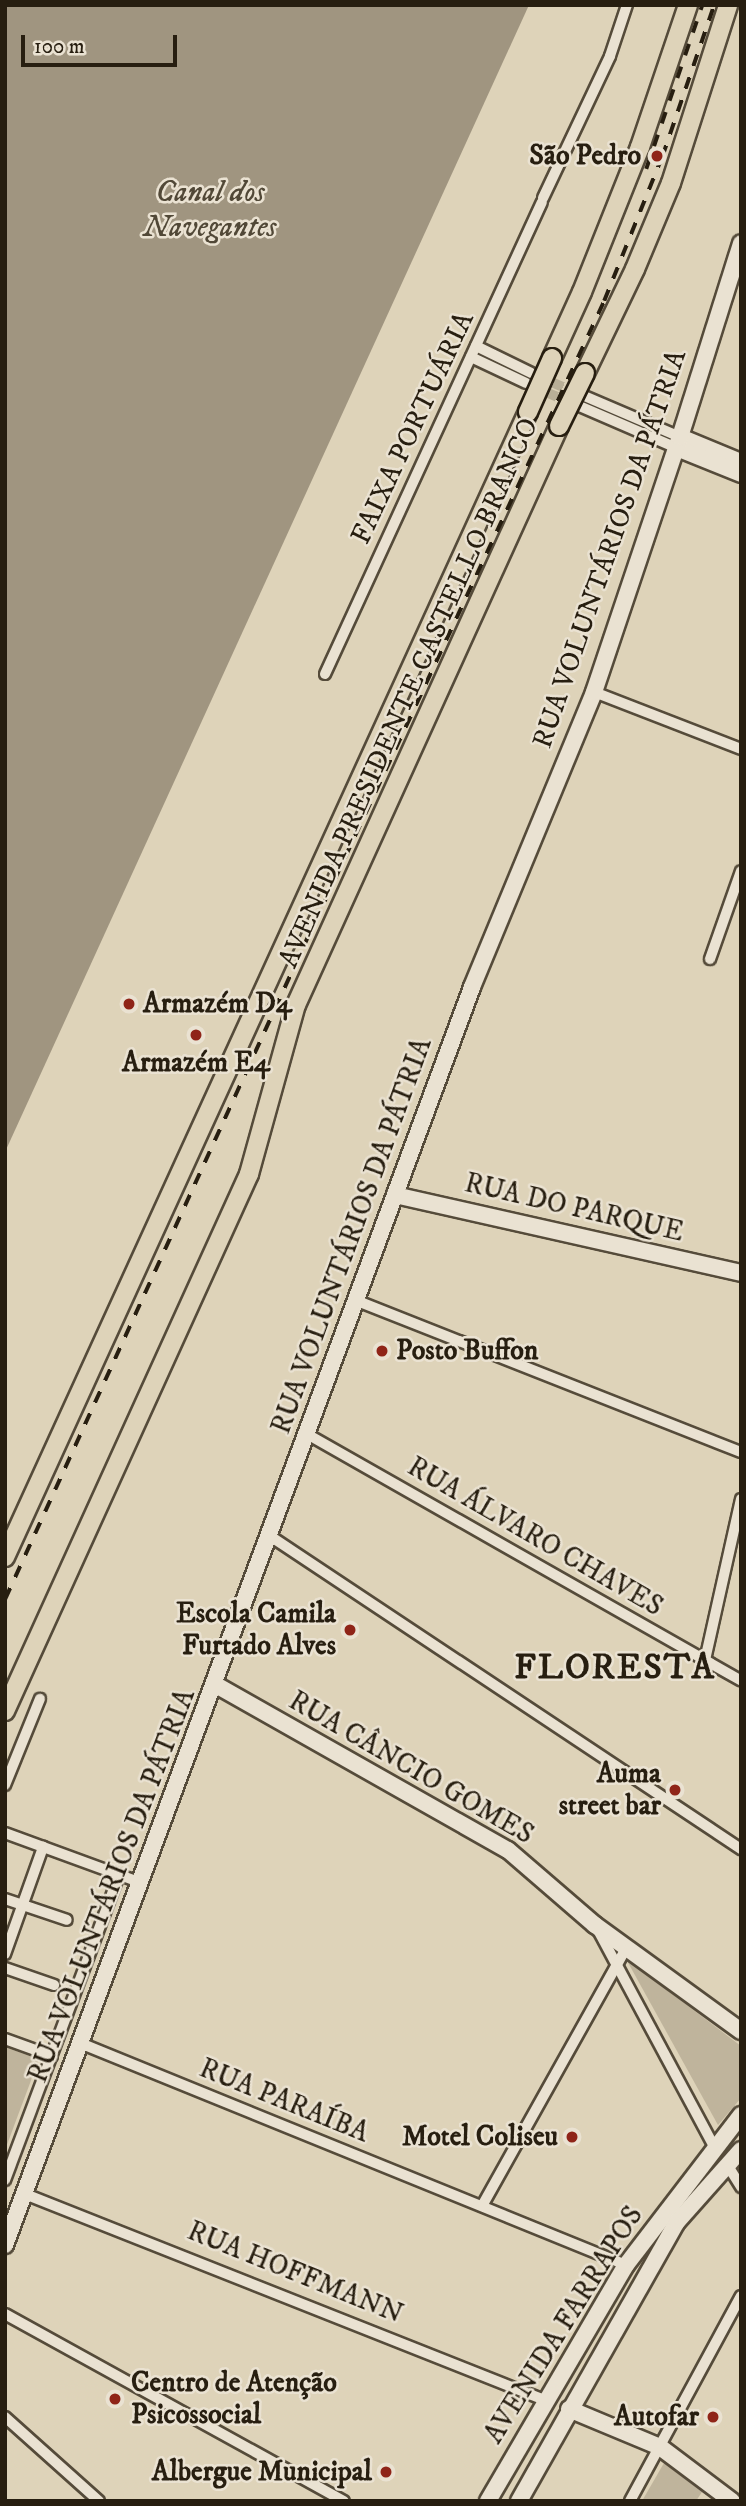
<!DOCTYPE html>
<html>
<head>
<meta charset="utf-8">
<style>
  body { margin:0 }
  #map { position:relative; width:746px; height:2506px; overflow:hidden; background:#ded3b9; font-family:"IM FELL DW Pica",serif }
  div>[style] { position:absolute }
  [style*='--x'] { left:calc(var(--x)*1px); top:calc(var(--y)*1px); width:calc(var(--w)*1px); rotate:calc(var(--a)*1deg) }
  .green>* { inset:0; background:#bfb49c }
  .water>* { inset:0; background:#a09580 }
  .street-tunnel>* { height:10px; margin-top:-5px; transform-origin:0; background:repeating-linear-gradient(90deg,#b9af97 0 10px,transparent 0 15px) }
  .roads { filter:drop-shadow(2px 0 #554b3a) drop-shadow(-2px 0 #554b3a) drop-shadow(0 2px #554b3a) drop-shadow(0 -2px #554b3a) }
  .street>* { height:10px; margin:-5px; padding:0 5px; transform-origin:5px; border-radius:5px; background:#eae2d2 }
  .secondary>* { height:16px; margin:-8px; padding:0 8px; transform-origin:8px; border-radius:8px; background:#eae2d2 }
  .primary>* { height:18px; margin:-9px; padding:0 9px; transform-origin:9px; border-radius:9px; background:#ded3b9 }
  .rail>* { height:3.5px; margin-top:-1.75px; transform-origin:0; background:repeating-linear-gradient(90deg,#271e10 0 12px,transparent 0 24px) }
  .bridges { filter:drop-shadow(2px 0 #271e10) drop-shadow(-2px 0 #271e10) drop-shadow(0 2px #271e10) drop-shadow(0 -2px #271e10) }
  .primary-bridge>* { height:18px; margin:-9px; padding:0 9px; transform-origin:9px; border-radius:9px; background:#ded3b9 }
  .dots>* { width:19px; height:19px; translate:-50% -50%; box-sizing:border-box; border:4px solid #eae2d2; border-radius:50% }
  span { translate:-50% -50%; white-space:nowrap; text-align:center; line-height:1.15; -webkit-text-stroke:5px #eae2d2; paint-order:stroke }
  .poi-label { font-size:28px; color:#271e10; font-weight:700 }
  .right { translate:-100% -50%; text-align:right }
  .left { translate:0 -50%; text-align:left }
  .street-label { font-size:28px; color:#271e10 }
  .water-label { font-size:30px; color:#514837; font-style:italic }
  .district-label { font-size:35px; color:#271e10; font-weight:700; letter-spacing:2px }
  .frame { position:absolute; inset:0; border:7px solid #271e10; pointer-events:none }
  .scale { position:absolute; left:21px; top:35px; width:156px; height:32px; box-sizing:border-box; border:4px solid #271e10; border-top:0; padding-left:9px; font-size:21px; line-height:24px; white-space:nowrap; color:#271e10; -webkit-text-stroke:5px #eae2d2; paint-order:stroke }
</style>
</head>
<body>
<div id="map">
  <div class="green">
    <i style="clip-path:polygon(626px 1959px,741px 2046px,741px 2098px,718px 2125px)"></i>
    <i style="clip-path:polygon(5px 2047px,39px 2059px,5px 2150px)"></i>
    <i style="clip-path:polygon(664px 2463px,702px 2492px,696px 2501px,642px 2501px)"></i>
  </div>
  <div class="water">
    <i style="clip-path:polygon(5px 5px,529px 5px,5px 1152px)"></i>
  </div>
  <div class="street-tunnel">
    <i style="--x:540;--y:377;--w:43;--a:23.6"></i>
    <i style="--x:534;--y:387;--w:43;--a:23"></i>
  </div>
  <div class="roads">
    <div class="street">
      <i style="--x:543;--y:198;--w:157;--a:-64.7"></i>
      <i style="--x:610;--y:56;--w:54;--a:-71.6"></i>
      <i style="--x:476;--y:346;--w:61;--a:26.1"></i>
      <i style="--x:471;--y:357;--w:61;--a:25.3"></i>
      <i style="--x:582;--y:395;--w:107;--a:23.2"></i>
      <i style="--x:577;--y:405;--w:109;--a:23.3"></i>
      <i style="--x:325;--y:674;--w:519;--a:-65.31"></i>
      <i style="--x:594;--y:692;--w:158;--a:21.2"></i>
      <i style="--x:710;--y:959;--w:93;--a:-70.6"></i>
      <i style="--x:355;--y:1300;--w:415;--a:21.5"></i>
      <i style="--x:307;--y:1434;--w:499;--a:29.6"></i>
      <i style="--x:270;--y:1536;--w:566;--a:33.61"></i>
      <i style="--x:705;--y:1660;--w:165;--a:-77.4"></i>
      <i style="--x:5;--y:1785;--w:93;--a:-67.9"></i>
      <i style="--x:5;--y:1833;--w:143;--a:20.1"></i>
      <i style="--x:5;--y:1899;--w:65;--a:18.7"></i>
      <i style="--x:598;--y:1930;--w:245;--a:61.8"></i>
      <i style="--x:5;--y:1954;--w:114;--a:-70.4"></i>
      <i style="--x:5;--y:1968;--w:52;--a:19.1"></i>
      <i style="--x:5;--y:2039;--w:50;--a:19.9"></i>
      <i style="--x:80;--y:2043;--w:589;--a:22.13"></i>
      <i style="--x:728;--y:2166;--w:25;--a:58"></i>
      <i style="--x:5;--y:2180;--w:326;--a:-69.5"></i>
      <i style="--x:25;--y:2194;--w:562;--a:21.63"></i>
      <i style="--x:482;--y:2206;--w:297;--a:-60.8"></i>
      <i style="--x:5;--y:2314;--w:387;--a:28.9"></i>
      <i style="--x:5;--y:2417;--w:126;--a:41.8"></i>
      <i style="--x:630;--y:2501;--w:233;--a:-61.6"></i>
    </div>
    <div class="secondary">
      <i style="--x:680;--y:437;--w:66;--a:22.3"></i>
      <i style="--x:677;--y:448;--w:69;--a:22.1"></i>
      <i style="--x:395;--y:1195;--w:355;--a:12.7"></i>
      <i style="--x:216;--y:1685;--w:335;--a:29.5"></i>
      <i style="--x:508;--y:1850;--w:115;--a:40.8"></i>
      <i style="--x:595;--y:1925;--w:180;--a:36"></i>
      <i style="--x:5;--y:2245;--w:1342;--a:-69.63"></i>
      <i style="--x:472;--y:987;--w:319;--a:-67.5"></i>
      <i style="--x:594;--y:692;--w:269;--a:-71.4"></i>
      <i style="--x:680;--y:437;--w:203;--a:-72.5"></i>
      <i style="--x:569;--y:2409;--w:99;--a:22.7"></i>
      <i style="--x:660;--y:2447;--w:90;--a:36.9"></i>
      <i style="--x:488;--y:2501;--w:273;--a:-59.7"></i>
      <i style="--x:626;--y:2265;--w:189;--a:-52.5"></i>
      <i style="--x:519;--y:2501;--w:321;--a:-60.5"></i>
      <i style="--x:677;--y:2222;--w:96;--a:-48.4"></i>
    </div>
    <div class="primary">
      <i style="--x:552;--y:358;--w:72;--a:-65.6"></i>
      <i style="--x:582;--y:292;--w:156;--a:-68.2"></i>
      <i style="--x:640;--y:147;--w:150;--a:-71.3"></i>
      <i style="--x:585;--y:373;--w:115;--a:-64.3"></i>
      <i style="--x:635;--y:269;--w:93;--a:-67.3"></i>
      <i style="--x:671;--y:183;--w:187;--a:-72.2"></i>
      <i style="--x:5;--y:1557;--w:1259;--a:-65.45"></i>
      <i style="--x:5;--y:1711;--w:590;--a:-65.56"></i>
      <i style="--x:249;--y:1174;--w:175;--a:-74.5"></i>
      <i style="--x:296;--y:1005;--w:636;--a:-65.57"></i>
    </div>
  </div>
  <div class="rail">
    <i style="--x:646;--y:169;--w:173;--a:-71.1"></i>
    <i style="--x:5;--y:1599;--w:719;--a:-65.43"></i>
    <i style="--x:304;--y:945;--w:710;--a:-65.02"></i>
    <i style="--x:604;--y:301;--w:155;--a:-68.1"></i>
    <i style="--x:662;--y:157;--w:161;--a:-71.1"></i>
  </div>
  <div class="bridges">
    <div class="primary-bridge">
      <i style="--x:528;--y:412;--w:59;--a:-66"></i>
      <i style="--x:559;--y:426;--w:59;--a:-63.9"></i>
    </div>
  </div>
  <div class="dots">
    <i style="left:657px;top:156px;background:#8f2418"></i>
    <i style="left:129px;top:1004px;background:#8f2418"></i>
    <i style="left:196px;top:1035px;background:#8f2418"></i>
    <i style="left:382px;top:1351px;background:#8f2418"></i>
    <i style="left:350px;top:1630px;background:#8f2418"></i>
    <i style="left:675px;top:1790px;background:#8f2418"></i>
    <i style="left:572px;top:2137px;background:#8f2418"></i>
    <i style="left:115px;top:2399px;background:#8f2418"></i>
    <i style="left:713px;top:2417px;background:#8f2418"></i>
    <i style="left:386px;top:2472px;background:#8f2418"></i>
  </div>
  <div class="poi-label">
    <span class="right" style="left:641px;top:156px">São Pedro</span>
    <span class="left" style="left:143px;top:1004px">Armazém D4</span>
    <span style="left:196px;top:1063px">Armazém E4</span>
    <span class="left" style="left:396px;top:1351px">Posto Buffon</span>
    <span class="right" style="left:336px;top:1630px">Escola Camila<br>Furtado Alves</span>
    <span class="right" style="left:661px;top:1790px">Auma<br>street bar</span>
    <span class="right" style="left:558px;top:2137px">Motel Coliseu</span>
    <span class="left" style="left:131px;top:2399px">Centro de Atenção<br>Psicossocial</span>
    <span class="right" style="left:699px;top:2417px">Autofar</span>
    <span class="right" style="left:372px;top:2472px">Albergue Municipal</span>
  </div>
  <div class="street-label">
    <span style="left:413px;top:428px;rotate:-65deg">FAIXA PORTUÁRIA</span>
    <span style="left:610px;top:549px;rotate:-71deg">RUA VOLUNTÁRIOS DA PÁTRIA</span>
    <span style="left:409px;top:693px;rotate:-66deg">AVENIDA PRESIDENTE CASTELLO BRANCO</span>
    <span style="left:574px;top:1208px;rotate:13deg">RUA DO PARQUE</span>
    <span style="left:352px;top:1236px;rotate:-70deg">RUA VOLUNTÁRIOS DA PÁTRIA</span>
    <span style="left:535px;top:1537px;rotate:30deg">RUA ÁLVARO CHAVES</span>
    <span style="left:411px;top:1768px;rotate:30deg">RUA CÂNCIO GOMES</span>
    <span style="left:112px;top:1886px;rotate:-69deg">RUA VOLUNTÁRIOS DA PÁTRIA</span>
    <span style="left:284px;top:2101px;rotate:22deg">RUA PARAÍBA</span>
    <span style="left:295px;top:2273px;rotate:22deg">RUA HOFFMANN</span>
    <span style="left:564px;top:2325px;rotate:-58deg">AVENIDA FARRAPOS</span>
  </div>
  <div class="water-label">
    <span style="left:210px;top:210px">Canal dos<br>Navegantes</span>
  </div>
  <div class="district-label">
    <span style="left:615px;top:1668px">FLORESTA</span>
  </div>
  <div class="frame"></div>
  <div class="scale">100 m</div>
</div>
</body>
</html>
